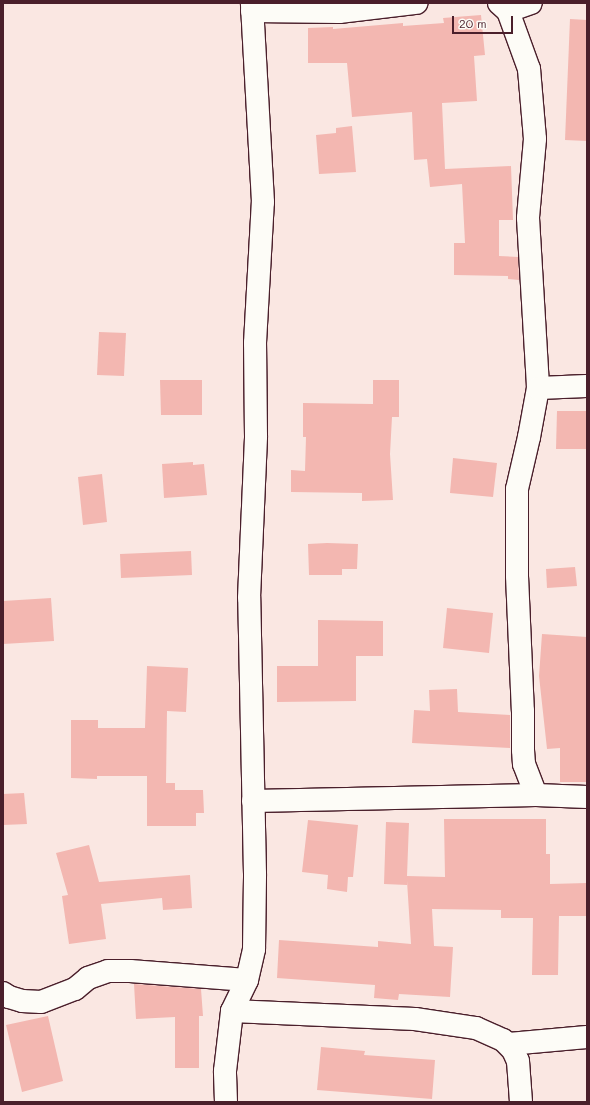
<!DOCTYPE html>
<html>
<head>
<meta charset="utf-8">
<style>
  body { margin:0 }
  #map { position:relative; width:590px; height:1105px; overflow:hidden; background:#fae7e2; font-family:Mali,sans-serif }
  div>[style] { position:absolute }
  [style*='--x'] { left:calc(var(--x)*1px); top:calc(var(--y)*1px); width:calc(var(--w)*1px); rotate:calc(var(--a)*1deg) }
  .building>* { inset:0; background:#f3b7b1 }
  .roads { filter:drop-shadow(1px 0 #4a1f2b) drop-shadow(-1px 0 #4a1f2b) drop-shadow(0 1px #4a1f2b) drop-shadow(0 -1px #4a1f2b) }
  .minor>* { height:22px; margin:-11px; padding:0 11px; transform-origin:11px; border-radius:11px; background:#fdfcf7 }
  span { translate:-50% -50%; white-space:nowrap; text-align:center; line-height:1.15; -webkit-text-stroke:3px #fdfcf7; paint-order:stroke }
  .frame { position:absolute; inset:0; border:4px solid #4a1f2b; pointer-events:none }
  .scale { position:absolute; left:452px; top:16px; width:61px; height:18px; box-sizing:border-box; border:2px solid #4a1f2b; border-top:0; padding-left:5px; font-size:12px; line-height:14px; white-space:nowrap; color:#4a1f2b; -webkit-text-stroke:3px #fdfcf7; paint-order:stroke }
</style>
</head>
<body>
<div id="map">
  <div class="building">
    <i style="clip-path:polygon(481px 15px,485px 55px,474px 56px,477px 101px,442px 103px,445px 169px,511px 166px,513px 220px,499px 220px,499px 256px,518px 257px,519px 280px,508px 279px,508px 276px,454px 275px,454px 243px,465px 243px,462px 184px,430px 187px,427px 159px,414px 160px,412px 112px,352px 117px,347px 63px,308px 63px,308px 28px,333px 27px,333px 29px,403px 23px,403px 26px,444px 23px,443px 18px)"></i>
    <i style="clip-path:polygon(570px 19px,587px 20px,587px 141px,565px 140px)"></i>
    <i style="clip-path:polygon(352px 126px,356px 172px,319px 174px,316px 135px,336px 133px,336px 128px)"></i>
    <i style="clip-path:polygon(99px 332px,126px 333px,124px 376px,97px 375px)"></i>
    <i style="clip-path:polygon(160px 380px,202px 380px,202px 415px,161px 415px)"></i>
    <i style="clip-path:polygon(373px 380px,399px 380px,399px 417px,392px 417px,390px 454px,393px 500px,362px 501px,362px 493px,291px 492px,291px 470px,305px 471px,306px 437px,303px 437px,303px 403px,373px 404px)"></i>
    <i style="clip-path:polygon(557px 411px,587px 411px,587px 449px,556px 449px)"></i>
    <i style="clip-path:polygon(453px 458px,497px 463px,493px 497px,450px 493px)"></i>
    <i style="clip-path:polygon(193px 462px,193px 465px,204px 464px,207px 495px,164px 498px,162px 464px)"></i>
    <i style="clip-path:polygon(102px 474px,107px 522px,83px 525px,78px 477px)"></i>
    <i style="clip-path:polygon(327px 543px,358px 544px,357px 569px,342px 569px,342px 575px,309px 575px,308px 544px)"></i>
    <i style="clip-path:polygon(191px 551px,192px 575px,121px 578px,120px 554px)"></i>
    <i style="clip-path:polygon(575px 567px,577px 586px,547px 588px,546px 569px)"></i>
    <i style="clip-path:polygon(51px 598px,54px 641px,3px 644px,3px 601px)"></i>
    <i style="clip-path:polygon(447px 608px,493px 613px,489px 653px,443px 648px)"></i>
    <i style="clip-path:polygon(318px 620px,383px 621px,383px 656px,356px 656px,356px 701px,277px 702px,277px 666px,318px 666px)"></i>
    <i style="clip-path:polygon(542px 634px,587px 637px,587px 782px,560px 782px,560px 748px,547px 749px,539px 676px)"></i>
    <i style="clip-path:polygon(147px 666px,188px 668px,186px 712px,167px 711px,166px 783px,175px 783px,175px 790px,203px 790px,204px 813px,196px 813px,196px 826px,147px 826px,147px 776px,97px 776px,97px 779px,71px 778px,71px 720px,98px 720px,98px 728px,145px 728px)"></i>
    <i style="clip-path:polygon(457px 689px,458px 712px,510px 715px,510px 748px,412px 743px,414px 710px,430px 711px,429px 690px)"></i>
    <i style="clip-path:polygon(24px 793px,27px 824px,3px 825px,3px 794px)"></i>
    <i style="clip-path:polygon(444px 819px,546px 819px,546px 854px,550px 854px,550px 884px,587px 883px,587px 916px,559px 916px,558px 975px,532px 975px,533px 918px,501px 918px,501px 910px,432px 909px,434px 946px,453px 947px,450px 997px,399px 994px,398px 1000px,374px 998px,375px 985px,277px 978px,279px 940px,378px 947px,378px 941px,411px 944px,407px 881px,407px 885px,384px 884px,386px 822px,409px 823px,407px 876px,445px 877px)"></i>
    <i style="clip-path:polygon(308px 820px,358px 825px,353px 877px,348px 877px,347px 892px,327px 889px,328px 875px,302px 872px)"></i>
    <i style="clip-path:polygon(89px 845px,99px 882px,190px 875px,192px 908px,163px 910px,162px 898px,101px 904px,106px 939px,69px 944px,62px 896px,68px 895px,56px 853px)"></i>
    <i style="clip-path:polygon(134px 984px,201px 989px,203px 1016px,199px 1016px,199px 1068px,175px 1068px,175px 1017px,136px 1019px)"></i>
    <i style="clip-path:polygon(48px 1016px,63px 1081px,22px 1092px,6px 1025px)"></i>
    <i style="clip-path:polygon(321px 1047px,365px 1051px,364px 1055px,435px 1060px,432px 1099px,317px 1090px)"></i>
  </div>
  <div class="roads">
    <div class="minor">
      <i style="--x:499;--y:3;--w:12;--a:42"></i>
      <i style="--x:508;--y:11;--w:62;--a:70.1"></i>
      <i style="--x:529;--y:69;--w:70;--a:85.1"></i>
      <i style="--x:535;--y:139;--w:79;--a:95.1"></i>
      <i style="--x:528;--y:218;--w:170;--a:86.6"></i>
      <i style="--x:538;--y:388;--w:50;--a:100.4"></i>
      <i style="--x:529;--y:437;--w:53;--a:103"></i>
      <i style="--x:517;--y:489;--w:87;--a:90"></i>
      <i style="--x:517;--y:576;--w:135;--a:87.5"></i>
      <i style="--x:523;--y:711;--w:39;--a:90"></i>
      <i style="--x:523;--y:750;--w:14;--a:86"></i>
      <i style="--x:524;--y:764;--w:33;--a:69"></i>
      <i style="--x:252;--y:11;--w:87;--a:0.7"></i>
      <i style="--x:339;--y:12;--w:78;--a:-6.7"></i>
      <i style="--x:508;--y:11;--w:24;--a:-19"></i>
      <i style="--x:538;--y:388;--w:49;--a:-2.3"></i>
      <i style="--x:253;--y:801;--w:283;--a:-1.2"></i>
      <i style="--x:536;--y:795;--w:51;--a:2.2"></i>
      <i style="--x:3;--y:993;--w:7;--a:34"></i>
      <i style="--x:9;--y:997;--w:14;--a:17"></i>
      <i style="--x:22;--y:1001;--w:19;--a:3"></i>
      <i style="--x:41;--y:1002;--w:36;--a:-21"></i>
      <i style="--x:75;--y:989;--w:17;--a:-40"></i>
      <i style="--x:88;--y:978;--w:21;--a:-19"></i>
      <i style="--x:108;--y:971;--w:22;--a:0"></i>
      <i style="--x:130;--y:971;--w:117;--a:4.4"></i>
      <i style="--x:232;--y:1011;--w:183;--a:2.5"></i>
      <i style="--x:415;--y:1019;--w:62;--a:8.4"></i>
      <i style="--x:476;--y:1028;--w:30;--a:24"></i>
      <i style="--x:503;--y:1040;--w:14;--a:45"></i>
      <i style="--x:513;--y:1050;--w:12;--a:66"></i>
      <i style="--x:518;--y:1061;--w:41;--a:85.8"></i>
      <i style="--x:509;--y:1044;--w:78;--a:-5.1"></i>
      <i style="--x:226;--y:1102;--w:31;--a:-92"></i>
      <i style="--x:225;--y:1071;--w:60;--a:-83.3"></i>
      <i style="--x:232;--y:1011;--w:34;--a:-64"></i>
      <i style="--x:247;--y:980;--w:32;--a:-77"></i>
      <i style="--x:254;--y:949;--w:75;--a:-89.2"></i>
      <i style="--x:255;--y:874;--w:276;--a:-91.2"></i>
      <i style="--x:249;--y:598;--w:162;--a:-87.5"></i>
      <i style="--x:256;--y:436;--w:93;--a:-90.6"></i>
      <i style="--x:255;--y:343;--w:141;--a:-86.8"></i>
      <i style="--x:263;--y:202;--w:199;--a:-93.2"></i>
    </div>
  </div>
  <div class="frame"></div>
  <div class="scale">20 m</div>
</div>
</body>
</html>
